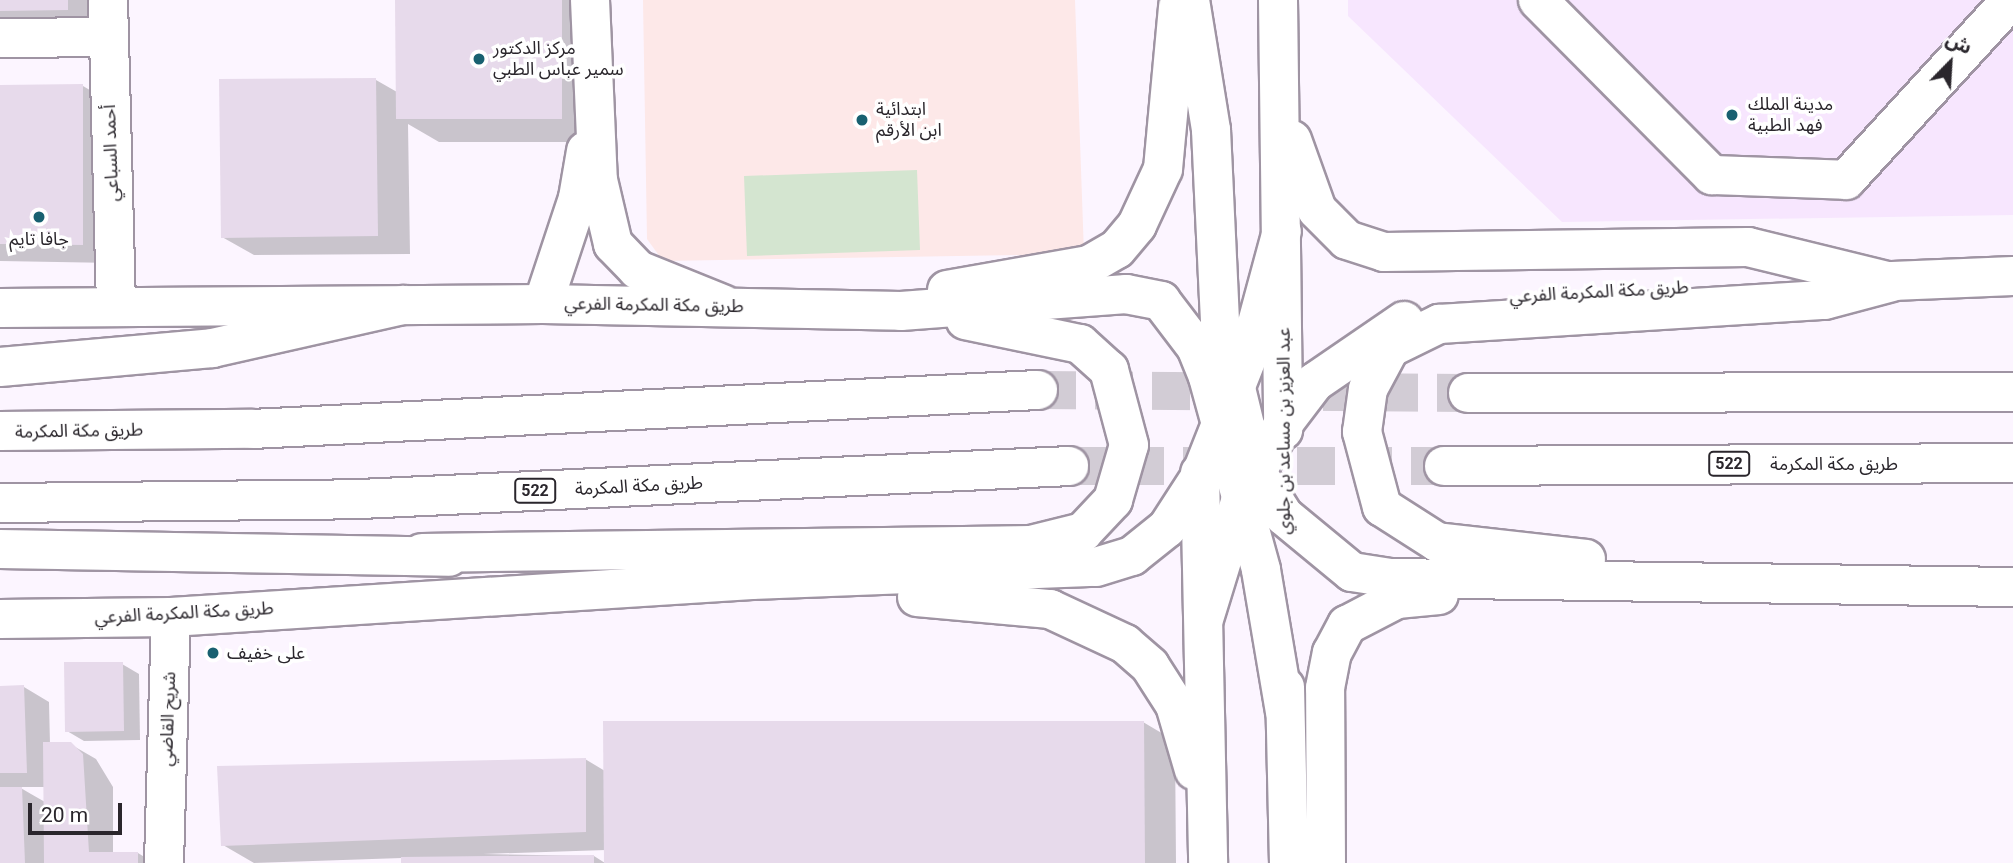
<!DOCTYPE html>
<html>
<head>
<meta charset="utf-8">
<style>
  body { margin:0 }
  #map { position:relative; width:2013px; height:863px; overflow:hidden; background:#fcf5ff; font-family:Roboto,"Noto Sans Arabic",sans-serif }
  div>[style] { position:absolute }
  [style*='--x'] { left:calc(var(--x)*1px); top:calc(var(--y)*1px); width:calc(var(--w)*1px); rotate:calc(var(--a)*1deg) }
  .built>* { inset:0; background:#f7e6fe }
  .education>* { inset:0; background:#fde8e8 }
  .green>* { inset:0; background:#d4e5d0 }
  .shadow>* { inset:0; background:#0003 }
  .building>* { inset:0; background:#e7daeb }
  .highway-tunnel>* { height:38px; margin-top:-19px; transform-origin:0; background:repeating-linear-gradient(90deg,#d2ccd5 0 38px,transparent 0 57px) }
  .roads { filter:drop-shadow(2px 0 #9f94a3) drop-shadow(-2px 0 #9f94a3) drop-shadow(0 2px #9f94a3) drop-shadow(0 -2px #9f94a3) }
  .minor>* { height:38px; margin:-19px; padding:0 19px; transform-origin:19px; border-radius:19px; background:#fff }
  .major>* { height:38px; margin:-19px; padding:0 19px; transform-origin:19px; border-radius:19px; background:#fff }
  .highway>* { height:38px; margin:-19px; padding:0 19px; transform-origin:19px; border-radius:19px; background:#fff }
  .dots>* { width:19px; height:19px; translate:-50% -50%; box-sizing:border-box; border:4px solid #fff; border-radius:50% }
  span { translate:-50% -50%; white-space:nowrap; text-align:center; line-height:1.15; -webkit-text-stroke:7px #fff; paint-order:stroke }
  .shield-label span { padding:2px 5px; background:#fff; border:2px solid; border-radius:5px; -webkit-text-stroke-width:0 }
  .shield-label { font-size:16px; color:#2a262c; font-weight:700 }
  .poi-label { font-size:18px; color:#2a262c }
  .left { translate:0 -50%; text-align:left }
  .street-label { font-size:18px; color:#2a262c }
  .north { position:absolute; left:1915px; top:28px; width:70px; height:70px; -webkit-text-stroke:5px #fff; paint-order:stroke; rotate:24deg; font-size:19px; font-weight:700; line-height:28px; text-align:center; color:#2a262c }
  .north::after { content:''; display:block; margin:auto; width:24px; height:32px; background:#2a262c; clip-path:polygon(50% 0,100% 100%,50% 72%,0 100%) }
  .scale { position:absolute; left:28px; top:803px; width:94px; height:32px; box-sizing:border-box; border:4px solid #2a262c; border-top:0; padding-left:9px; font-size:21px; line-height:24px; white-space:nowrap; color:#2a262c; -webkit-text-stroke:5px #fff; paint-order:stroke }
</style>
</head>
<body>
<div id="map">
  <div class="built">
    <i style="clip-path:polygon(1348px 0,2013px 0,2013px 215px,1562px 222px,1348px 16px)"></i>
  </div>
  <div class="education">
    <i style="clip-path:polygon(643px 0,1075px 0,1084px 254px,663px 261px,647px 239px)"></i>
  </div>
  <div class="green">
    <i style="clip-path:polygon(917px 170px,920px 250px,747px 256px,744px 176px)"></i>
  </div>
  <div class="shadow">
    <i style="clip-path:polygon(0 0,99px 0,100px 28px,0 28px)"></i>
    <i style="clip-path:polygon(397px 0,603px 0,603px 142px,439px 142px,408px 124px,410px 254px,254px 255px,222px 237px,376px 80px,397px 92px)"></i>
    <i style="clip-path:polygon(83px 86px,115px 105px,114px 263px,0 261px,0 87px)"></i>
    <i style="clip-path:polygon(122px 664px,139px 674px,140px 740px,84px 741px,67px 731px)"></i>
    <i style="clip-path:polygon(evenodd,24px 687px,49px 702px,50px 744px,70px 744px,96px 759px,113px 787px,113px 853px,138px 853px,154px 863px,0 863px,0 688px,24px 687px,19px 787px,45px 787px,45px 802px,31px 794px,19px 787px)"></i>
    <i style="clip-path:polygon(1143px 722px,1175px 741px,1176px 863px,606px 863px,606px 850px,483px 854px,594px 856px,605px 863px,403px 863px,402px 858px,254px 863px,223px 845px,585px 759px,605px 771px)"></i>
  </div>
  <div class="building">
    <i style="clip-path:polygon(0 0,68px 0,68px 10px,0 11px)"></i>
    <i style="clip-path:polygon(395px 0,562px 0,562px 119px,396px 119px)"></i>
    <i style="clip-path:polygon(376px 78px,378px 236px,221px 238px,219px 79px)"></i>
    <i style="clip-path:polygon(83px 84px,83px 245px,0 244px,0 85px)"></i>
    <i style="clip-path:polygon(64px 662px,123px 662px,124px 731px,65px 732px)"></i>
    <i style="clip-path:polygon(24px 685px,27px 773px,0 773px,0 686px)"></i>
    <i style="clip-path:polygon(603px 721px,1144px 721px,1145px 863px,604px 863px)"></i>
    <i style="clip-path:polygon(43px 742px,71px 742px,83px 754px,89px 852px,138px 852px,138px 863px,44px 863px)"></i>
    <i style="clip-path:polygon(586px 758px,586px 832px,221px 846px,217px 766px)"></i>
    <i style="clip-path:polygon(0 787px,22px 787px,25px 863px,0 863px)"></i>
    <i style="clip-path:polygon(594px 855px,594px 863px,401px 863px,401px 857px)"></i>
  </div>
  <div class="highway-tunnel">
    <i style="--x:1038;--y:390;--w:430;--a:0.4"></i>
    <i style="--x:1069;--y:466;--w:375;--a:0"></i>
  </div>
  <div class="roads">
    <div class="minor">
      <i style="--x:108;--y:0;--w:305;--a:88.5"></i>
      <i style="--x:590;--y:0;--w:180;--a:87.5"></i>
      <i style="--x:598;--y:180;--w:66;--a:76.8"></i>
      <i style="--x:613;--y:244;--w:36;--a:46"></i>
      <i style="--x:638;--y:270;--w:91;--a:22"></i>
      <i style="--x:1538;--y:0;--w:247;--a:45.2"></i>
      <i style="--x:1712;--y:175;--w:134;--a:2.1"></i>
      <i style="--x:1846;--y:180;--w:244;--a:-47.5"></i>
      <i style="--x:0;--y:38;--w:107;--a:-0.5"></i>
      <i style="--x:543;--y:304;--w:112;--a:-71.7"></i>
      <i style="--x:578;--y:198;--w:48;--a:-80.3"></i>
      <i style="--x:164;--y:863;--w:246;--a:-88.4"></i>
    </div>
    <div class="major">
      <i style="--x:1190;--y:0;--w:132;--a:80.8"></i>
      <i style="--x:1211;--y:130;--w:192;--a:87.3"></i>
      <i style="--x:1220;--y:322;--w:153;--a:76.4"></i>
      <i style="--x:1256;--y:471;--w:53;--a:58.1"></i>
      <i style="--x:1284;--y:516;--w:88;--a:39.5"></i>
      <i style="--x:1352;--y:572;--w:39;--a:9"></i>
      <i style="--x:1391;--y:578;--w:622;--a:0.83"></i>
      <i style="--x:1278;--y:0;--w:430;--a:89.3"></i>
      <i style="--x:1292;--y:140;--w:74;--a:70.3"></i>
      <i style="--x:1317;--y:210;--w:42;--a:45"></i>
      <i style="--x:1347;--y:240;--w:39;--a:18"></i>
      <i style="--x:1384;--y:252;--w:364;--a:-0.8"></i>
      <i style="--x:1748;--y:247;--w:144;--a:13.7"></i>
      <i style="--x:1868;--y:282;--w:145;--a:-2.4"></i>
      <i style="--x:947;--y:290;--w:144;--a:-10"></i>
      <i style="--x:1089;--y:265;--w:32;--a:-30"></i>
      <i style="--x:1117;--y:249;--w:31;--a:-50"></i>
      <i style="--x:1137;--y:225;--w:62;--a:-65.1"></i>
      <i style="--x:1163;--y:169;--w:163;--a:-84.7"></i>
      <i style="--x:0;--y:308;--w:543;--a:-0.42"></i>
      <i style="--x:543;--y:304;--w:358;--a:1.1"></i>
      <i style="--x:901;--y:311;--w:226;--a:-4.3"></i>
      <i style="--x:1126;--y:294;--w:36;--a:11"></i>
      <i style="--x:1161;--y:301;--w:58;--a:52.7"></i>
      <i style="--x:1196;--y:347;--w:32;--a:68"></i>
      <i style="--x:1208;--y:377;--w:200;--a:74.6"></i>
      <i style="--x:1261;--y:570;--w:144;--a:80.4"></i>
      <i style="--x:1200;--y:473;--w:390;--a:88.8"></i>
      <i style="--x:0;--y:549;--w:449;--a:1"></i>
      <i style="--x:422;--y:553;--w:609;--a:-0.75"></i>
      <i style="--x:1031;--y:545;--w:54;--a:-14"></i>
      <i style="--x:1083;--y:532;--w:44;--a:-46.8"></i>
      <i style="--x:1113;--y:500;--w:57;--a:-73.8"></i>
      <i style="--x:1129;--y:445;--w:78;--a:-104.9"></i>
      <i style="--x:1109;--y:370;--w:39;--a:-138"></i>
      <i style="--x:1080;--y:344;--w:117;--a:-168.2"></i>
      <i style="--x:1586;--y:559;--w:150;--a:-173.5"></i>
      <i style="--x:1437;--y:542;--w:65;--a:-147.5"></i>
      <i style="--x:1382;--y:507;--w:78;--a:-104.9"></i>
      <i style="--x:1362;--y:432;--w:43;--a:-82.1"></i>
      <i style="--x:1368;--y:389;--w:47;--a:-61.8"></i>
      <i style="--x:1390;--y:348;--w:55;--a:-26.1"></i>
      <i style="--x:1439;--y:324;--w:387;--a:-3.6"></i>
      <i style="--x:1825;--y:300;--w:69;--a:-15"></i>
      <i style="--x:917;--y:597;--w:134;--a:5.2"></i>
      <i style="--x:1050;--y:609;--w:83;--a:25"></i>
      <i style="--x:1125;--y:644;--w:33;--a:41"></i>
      <i style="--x:1150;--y:666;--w:46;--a:57.3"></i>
      <i style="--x:1175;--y:705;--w:68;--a:73.7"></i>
      <i style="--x:0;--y:619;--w:171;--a:-0.7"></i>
      <i style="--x:171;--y:617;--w:582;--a:-3.64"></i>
      <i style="--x:752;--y:580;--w:344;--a:-2.2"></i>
      <i style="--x:1096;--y:567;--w:38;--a:-17"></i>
      <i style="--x:1132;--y:556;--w:45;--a:-38.7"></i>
      <i style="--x:1167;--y:528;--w:61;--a:-57.1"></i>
      <i style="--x:1200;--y:477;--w:133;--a:-68.4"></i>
      <i style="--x:1249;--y:353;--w:126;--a:-74.9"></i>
      <i style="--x:1204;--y:619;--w:122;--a:-72.9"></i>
      <i style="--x:1240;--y:502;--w:89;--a:-61.1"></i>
      <i style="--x:1283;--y:424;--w:53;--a:-52.7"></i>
      <i style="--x:1315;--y:382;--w:108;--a:-34.4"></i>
      <i style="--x:1285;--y:687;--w:176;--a:88.7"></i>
      <i style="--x:1326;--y:863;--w:175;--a:-90.3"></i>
      <i style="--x:1325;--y:688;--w:36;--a:-79"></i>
      <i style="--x:1332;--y:653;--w:32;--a:-62"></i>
      <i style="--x:1347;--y:625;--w:56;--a:-27.5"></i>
      <i style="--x:1397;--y:599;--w:42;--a:-5.4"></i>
    </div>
    <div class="highway">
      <i style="--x:0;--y:367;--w:213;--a:-5.1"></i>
      <i style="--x:212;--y:348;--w:196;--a:-12.7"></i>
      <i style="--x:1468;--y:393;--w:545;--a:-0.11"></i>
      <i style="--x:0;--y:431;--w:252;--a:-0.5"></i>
      <i style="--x:252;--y:429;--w:787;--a:-2.84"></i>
      <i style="--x:1444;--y:466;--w:569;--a:-0.3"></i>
      <i style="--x:0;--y:503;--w:360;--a:-0.6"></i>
      <i style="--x:360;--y:499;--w:710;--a:-2.66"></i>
    </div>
  </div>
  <div class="dots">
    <i style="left:479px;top:59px;background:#186070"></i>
    <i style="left:1732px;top:115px;background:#186070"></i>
    <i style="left:862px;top:120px;background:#186070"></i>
    <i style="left:39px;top:217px;background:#186070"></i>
    <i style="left:213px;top:653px;background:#186070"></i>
  </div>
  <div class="shield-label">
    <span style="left:1729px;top:464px">522</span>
    <span style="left:535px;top:491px">522</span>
  </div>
  <div class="poi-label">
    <span class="left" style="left:493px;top:59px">مركز الدكتور<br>سمير عباس الطبي</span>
    <span class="left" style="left:1748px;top:115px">مدينة الملك<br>فهد الطبية</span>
    <span class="left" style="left:876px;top:120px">ابتدائية<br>ابن الأرقم</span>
    <span style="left:39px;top:239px">جافا تايم</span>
    <span class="left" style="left:227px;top:653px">على خفيف</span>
  </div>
  <div class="street-label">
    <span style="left:111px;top:153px;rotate:-92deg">أحمد السباعي</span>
    <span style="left:1599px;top:292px;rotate:-3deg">طريق مكة المكرمة الفرعي</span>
    <span style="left:654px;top:305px;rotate:1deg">طريق مكة المكرمة الفرعي</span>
    <span style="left:79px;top:431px;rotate:-1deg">طريق مكة المكرمة</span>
    <span style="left:1284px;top:431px;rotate:-90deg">عبد العزيز بن مساعد بن جلوي</span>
    <span style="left:1834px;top:464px">طريق مكة المكرمة</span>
    <span style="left:639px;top:486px;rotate:-3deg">طريق مكة المكرمة</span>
    <span style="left:184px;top:613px;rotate:-3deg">طريق مكة المكرمة الفرعي</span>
    <span style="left:168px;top:719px;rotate:-88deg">شريح القاضي</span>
  </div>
  <div class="north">ش</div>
  <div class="scale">20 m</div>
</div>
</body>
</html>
